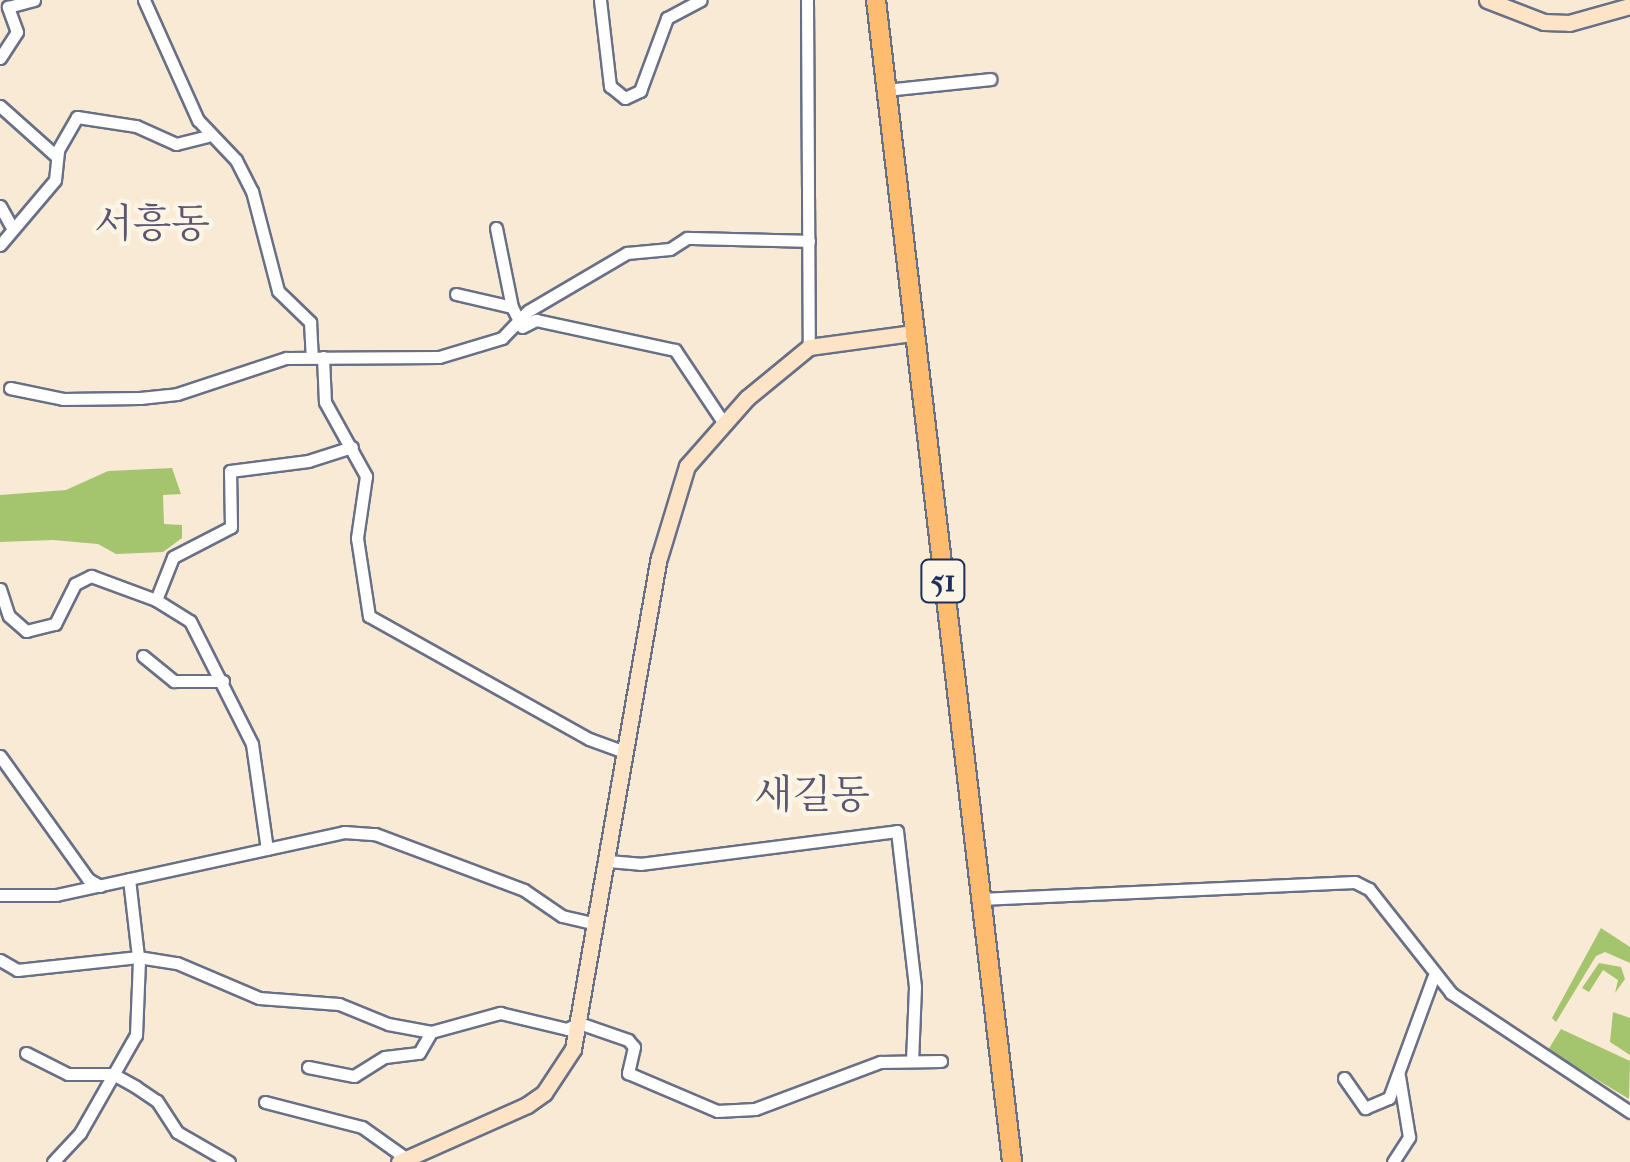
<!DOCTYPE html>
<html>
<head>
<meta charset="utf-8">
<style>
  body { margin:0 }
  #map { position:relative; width:1630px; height:1162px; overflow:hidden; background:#f8ead4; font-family:"IM FELL French Canon","Noto Serif KR",serif }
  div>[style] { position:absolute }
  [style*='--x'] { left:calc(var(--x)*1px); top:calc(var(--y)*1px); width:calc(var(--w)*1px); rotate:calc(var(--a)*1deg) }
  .green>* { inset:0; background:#a4c56e }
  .roads { filter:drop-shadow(2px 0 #687087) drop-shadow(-2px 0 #687087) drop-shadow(0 2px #687087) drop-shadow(0 -2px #687087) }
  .street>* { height:11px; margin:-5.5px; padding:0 5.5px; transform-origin:5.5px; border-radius:5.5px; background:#fff }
  .secondary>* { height:15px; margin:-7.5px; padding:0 7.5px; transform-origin:7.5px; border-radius:7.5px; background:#fee4c6 }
  .primary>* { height:18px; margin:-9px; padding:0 9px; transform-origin:9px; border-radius:9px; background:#fdbc70 }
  span { translate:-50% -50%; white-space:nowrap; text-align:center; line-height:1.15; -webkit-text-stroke:9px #fcf5e5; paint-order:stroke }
  .shield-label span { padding:2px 8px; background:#fcf5e5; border:2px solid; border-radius:8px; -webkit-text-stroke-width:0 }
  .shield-label { font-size:32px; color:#1b2f5e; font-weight:700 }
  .quarter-label { font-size:40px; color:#5b5671 }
</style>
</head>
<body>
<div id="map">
  <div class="green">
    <i style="clip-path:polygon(172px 468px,181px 494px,163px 495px,164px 524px,182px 525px,182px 538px,163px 552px,116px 554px,98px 544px,53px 540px,0 542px,0 495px,66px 490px,108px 471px)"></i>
    <i style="clip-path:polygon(1601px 928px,1630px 947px,1630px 963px,1605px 952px,1596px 956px,1556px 1022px,1552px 1018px)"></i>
    <i style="clip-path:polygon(1599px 963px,1621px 967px,1625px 979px,1615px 993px,1618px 980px,1603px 970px,1589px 992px,1582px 988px)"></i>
    <i style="clip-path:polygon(1613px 1012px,1630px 1018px,1630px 1055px,1610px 1042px)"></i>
    <i style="clip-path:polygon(1561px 1029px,1630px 1061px,1629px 1099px,1548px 1050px)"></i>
  </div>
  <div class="roads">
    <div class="street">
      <i style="--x:144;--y:0;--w:132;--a:65.8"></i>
      <i style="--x:198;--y:120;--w:55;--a:46.5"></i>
      <i style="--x:236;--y:160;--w:35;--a:63"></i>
      <i style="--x:252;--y:191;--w:103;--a:75.4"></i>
      <i style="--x:278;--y:291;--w:45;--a:44.1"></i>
      <i style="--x:310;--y:322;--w:35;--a:87"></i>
      <i style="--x:600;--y:0;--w:87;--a:83.4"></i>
      <i style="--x:610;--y:86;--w:19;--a:39"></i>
      <i style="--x:625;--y:98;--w:17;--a:-25"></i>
      <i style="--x:640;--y:91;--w:78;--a:-69.7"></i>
      <i style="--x:667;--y:18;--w:38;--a:-28"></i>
      <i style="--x:807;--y:0;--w:347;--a:89.7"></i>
      <i style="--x:0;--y:58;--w:31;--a:-57"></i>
      <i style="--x:17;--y:32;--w:27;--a:-110"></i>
      <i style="--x:8;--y:7;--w:27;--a:-15"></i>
      <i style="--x:886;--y:90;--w:105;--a:-6"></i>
      <i style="--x:0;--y:106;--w:76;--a:41.8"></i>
      <i style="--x:0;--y:206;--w:26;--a:61"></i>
      <i style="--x:496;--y:228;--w:81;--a:78.6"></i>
      <i style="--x:0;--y:245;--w:85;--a:-49.8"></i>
      <i style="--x:55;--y:180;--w:30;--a:-84"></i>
      <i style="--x:58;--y:150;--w:38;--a:-60"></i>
      <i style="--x:77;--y:117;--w:60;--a:8.7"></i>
      <i style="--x:136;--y:126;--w:44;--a:24.2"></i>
      <i style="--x:176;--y:144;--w:32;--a:-14"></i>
      <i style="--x:456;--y:294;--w:57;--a:13.1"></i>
      <i style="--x:512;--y:307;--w:22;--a:63"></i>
      <i style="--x:522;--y:327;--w:16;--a:-27"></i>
      <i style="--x:536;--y:320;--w:142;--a:12.2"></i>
      <i style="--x:675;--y:350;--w:87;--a:56.3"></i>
      <i style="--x:323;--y:357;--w:45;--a:87.5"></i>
      <i style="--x:325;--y:402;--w:85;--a:61"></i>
      <i style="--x:366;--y:476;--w:63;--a:98.3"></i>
      <i style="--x:357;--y:538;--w:79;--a:81.3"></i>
      <i style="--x:369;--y:616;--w:252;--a:29.2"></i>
      <i style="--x:589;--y:739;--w:38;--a:20"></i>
      <i style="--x:10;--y:388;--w:54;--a:11.7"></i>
      <i style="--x:63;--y:399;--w:77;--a:-0.7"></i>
      <i style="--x:140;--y:398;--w:37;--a:-6"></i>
      <i style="--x:177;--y:394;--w:115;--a:-18.3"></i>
      <i style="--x:286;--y:358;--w:153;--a:-0.4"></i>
      <i style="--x:439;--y:357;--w:66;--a:-16.8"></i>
      <i style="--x:502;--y:338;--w:37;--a:-46"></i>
      <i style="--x:528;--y:311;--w:115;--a:-30.4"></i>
      <i style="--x:627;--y:253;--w:43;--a:-5.3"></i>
      <i style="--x:670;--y:249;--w:20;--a:-33"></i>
      <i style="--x:687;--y:238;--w:122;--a:1.4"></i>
      <i style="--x:0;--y:589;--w:28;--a:72"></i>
      <i style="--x:9;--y:616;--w:23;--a:41"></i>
      <i style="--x:26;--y:631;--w:30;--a:-14"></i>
      <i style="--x:55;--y:624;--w:45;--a:-63.4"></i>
      <i style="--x:75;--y:584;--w:18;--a:-27"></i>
      <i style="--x:91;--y:576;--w:69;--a:20.3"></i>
      <i style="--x:156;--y:600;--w:40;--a:32"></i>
      <i style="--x:190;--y:621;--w:138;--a:63.2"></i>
      <i style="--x:252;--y:744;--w:106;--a:81.9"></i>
      <i style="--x:156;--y:600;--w:46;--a:-68.4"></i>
      <i style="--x:173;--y:557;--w:65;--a:-27.3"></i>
      <i style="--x:231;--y:527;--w:56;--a:-91"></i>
      <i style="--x:230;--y:471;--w:79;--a:-7.3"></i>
      <i style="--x:308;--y:461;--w:46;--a:-17.7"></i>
      <i style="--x:143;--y:656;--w:40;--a:39"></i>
      <i style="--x:174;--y:681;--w:49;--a:0"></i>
      <i style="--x:0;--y:756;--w:151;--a:54.4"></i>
      <i style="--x:88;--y:879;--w:14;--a:30"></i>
      <i style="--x:608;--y:861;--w:32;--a:5"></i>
      <i style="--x:640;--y:864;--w:259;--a:-7.3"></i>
      <i style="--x:897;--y:831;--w:157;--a:83.4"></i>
      <i style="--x:915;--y:987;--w:74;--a:92.3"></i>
      <i style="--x:129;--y:879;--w:79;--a:83.4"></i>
      <i style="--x:0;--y:895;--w:56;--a:0"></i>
      <i style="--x:56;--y:895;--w:295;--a:-12.3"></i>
      <i style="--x:344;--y:832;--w:31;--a:4"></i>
      <i style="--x:375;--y:834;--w:159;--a:20.6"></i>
      <i style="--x:524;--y:890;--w:46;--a:34.4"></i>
      <i style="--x:562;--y:916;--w:35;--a:13"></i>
      <i style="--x:980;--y:899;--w:375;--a:-2.6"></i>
      <i style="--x:1355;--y:882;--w:16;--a:27"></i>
      <i style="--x:1369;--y:889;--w:132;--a:51.7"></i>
      <i style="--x:1451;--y:993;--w:215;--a:33.6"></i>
      <i style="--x:0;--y:960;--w:20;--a:30"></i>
      <i style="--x:17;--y:970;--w:122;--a:-6.1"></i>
      <i style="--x:138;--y:957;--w:39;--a:9"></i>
      <i style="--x:177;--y:963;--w:89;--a:23.1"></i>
      <i style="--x:259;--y:998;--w:80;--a:4.3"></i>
      <i style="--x:339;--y:1004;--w:53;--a:22.2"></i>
      <i style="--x:388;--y:1024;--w:44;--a:10.5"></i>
      <i style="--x:431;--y:1032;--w:72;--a:-15.4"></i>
      <i style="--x:500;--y:1013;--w:69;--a:13.4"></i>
      <i style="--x:567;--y:1029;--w:13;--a:-27"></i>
      <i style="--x:579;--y:1023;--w:52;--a:19.1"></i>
      <i style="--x:628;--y:1040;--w:9;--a:49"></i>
      <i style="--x:634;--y:1047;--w:27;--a:103"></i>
      <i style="--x:628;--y:1073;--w:97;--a:23.1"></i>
      <i style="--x:717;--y:1111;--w:38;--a:-3"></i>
      <i style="--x:755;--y:1109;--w:134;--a:-20.6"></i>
      <i style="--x:880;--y:1062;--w:61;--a:-0.9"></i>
      <i style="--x:26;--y:1053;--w:47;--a:26.6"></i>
      <i style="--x:68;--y:1074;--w:45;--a:0"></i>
      <i style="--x:113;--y:1074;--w:26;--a:29"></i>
      <i style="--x:136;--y:1087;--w:25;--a:34"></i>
      <i style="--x:157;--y:1101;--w:37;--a:57"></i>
      <i style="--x:177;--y:1132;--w:60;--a:30"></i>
      <i style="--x:308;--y:1067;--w:47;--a:11.1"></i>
      <i style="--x:354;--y:1076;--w:36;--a:-32"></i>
      <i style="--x:385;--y:1057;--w:34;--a:-7"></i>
      <i style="--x:419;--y:1053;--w:24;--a:-60"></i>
      <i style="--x:1344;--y:1078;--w:37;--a:55"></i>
      <i style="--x:1365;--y:1108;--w:26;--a:-23"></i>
      <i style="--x:1389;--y:1098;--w:128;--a:-69.9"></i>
      <i style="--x:265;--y:1102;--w:100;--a:14.5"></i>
      <i style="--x:362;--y:1127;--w:50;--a:35.3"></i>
      <i style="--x:53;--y:1162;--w:40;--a:-47"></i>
      <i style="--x:80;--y:1133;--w:113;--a:-60.3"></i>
      <i style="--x:136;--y:1035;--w:74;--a:-87.7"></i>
      <i style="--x:1393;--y:1162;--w:30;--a:-57"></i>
      <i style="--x:1409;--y:1137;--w:62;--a:-99.3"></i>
    </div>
    <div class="secondary">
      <i style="--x:1487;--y:0;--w:61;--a:21.1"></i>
      <i style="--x:1544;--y:22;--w:25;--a:2"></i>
      <i style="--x:1569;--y:23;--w:63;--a:-15.6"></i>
      <i style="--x:399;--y:1162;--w:140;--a:-24"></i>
      <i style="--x:527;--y:1105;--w:21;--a:-35"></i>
      <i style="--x:544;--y:1093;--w:53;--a:-56.6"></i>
      <i style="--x:573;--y:1049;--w:498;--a:-80.1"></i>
      <i style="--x:659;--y:558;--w:96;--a:-73.1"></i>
      <i style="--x:687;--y:466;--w:91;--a:-48.6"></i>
      <i style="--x:747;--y:398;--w:80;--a:-39.4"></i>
      <i style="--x:809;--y:347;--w:105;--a:-7.7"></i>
    </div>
    <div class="primary">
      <i style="--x:876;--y:0;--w:1170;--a:83.32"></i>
    </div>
  </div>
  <div class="shield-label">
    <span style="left:943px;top:581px">51</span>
  </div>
  <div class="quarter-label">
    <span style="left:152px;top:224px">서흥동</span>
    <span style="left:812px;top:795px">새길동</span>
  </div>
</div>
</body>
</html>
